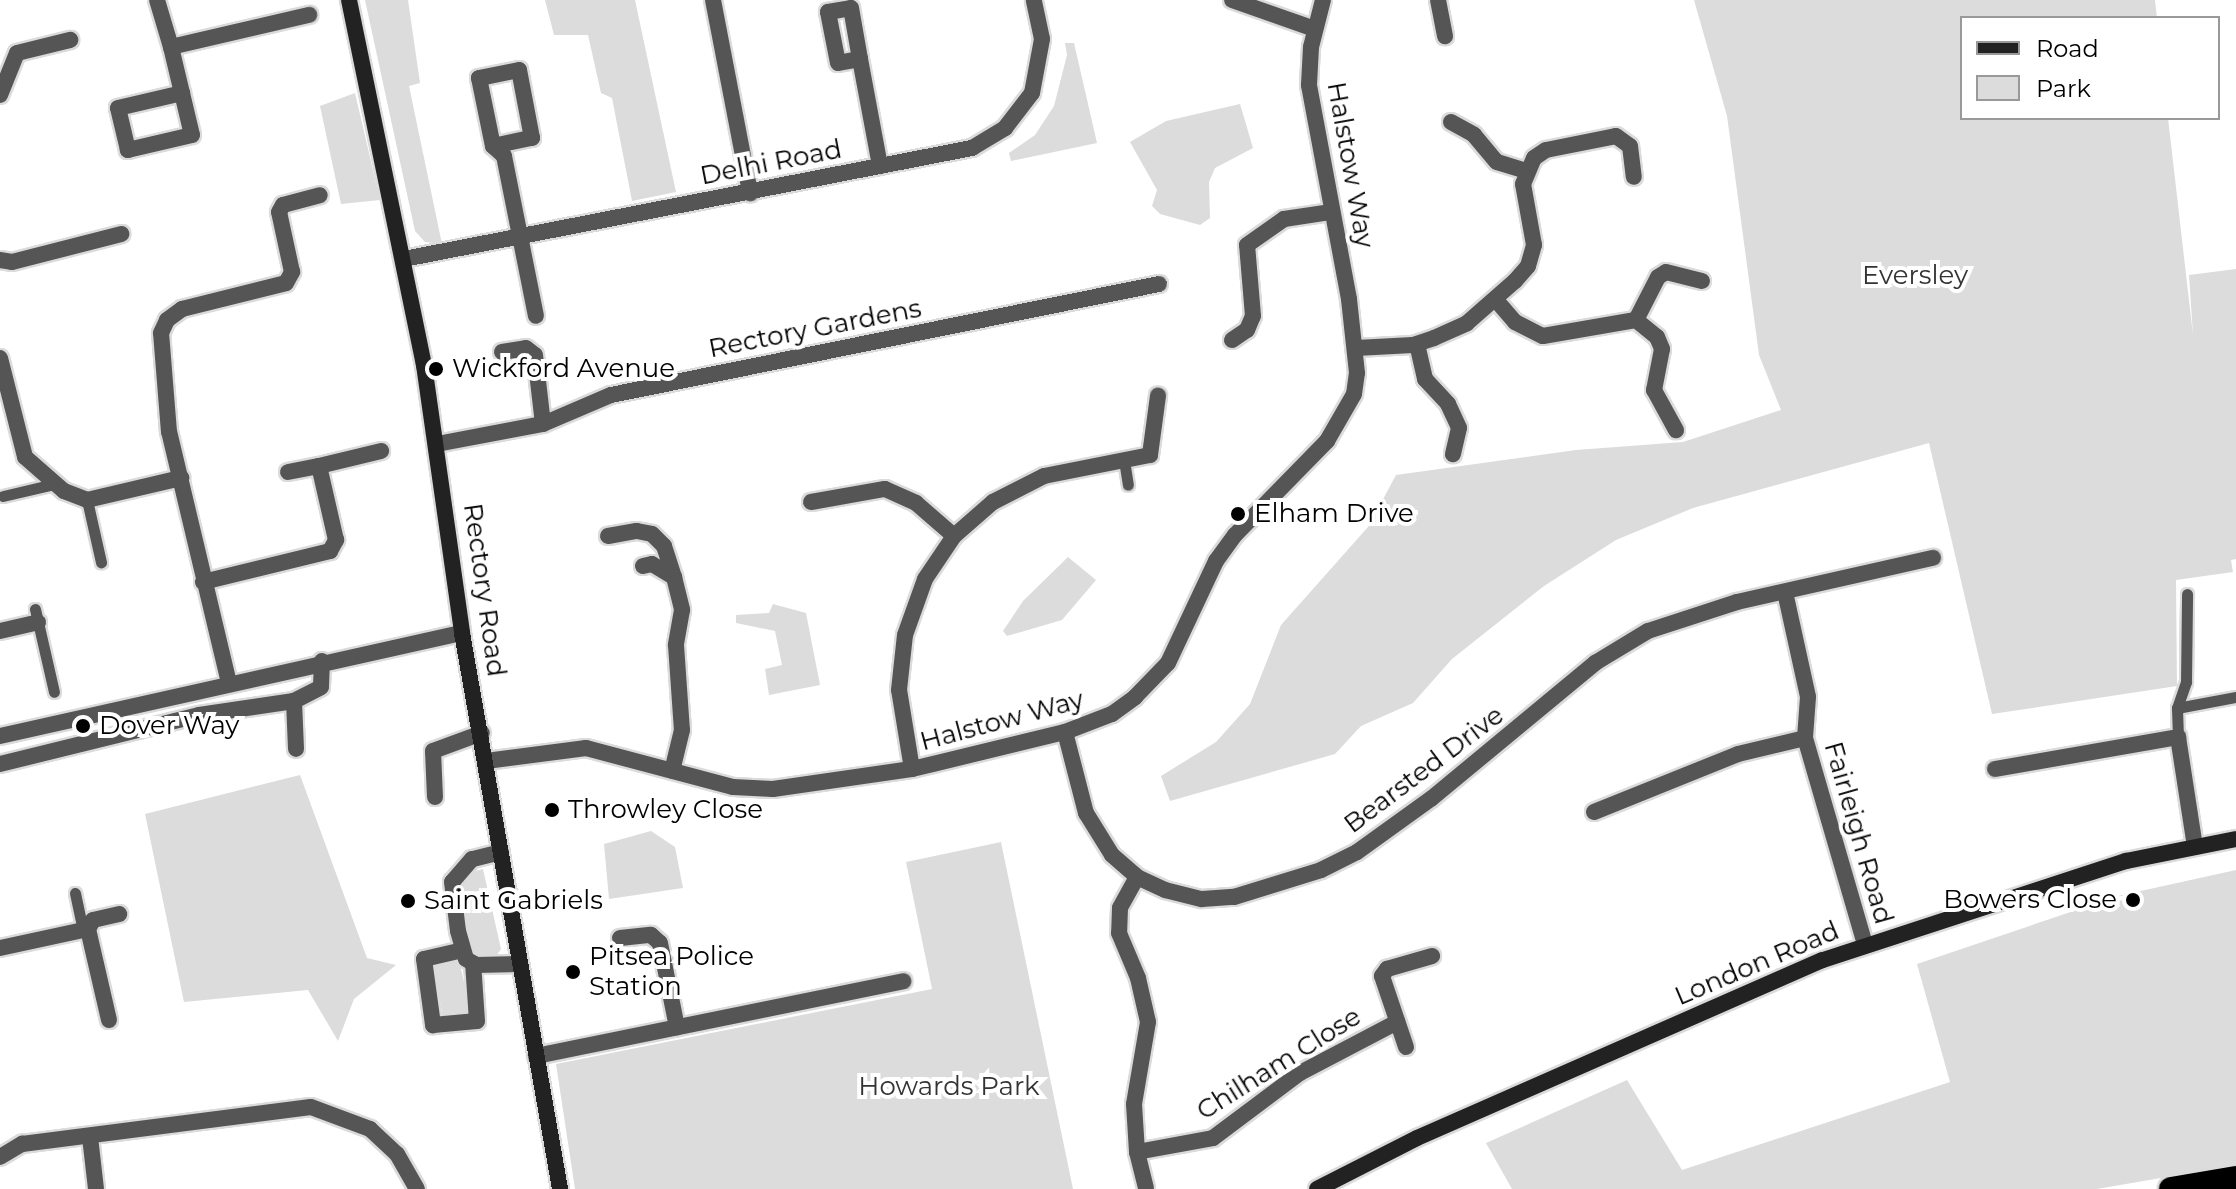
<!DOCTYPE html>
<html>
<head>
<meta charset="utf-8">
<style>
  body { margin:0 }
  #map { position:relative; width:2236px; height:1189px; overflow:hidden; background:#fff; font-family:Montserrat,sans-serif }
  div>[style] { position:absolute }
  [style*='--x'] { left:calc(var(--x)*1px); top:calc(var(--y)*1px); width:calc(var(--w)*1px); rotate:calc(var(--a)*1deg) }
  .green>* { inset:0; background:#dcdcdc }
  .roads { filter:drop-shadow(2px 0 #dbdbdb) drop-shadow(-2px 0 #dbdbdb) drop-shadow(0 2px #dbdbdb) drop-shadow(0 -2px #dbdbdb) }
  .lane>* { height:11px; margin:-5.5px; padding:0 5.5px; transform-origin:5.5px; border-radius:5.5px; background:#555 }
  .street>* { height:16px; margin:-8px; padding:0 8px; transform-origin:8px; border-radius:8px; background:#555 }
  .secondary>* { height:16px; margin:-8px; padding:0 8px; transform-origin:8px; border-radius:8px; background:#222 }
  .highway>* { height:24px; margin:-12px; padding:0 12px; transform-origin:12px; border-radius:12px; background:#000 }
  .dots>* { width:22px; height:22px; translate:-50% -50%; box-sizing:border-box; border:4px solid #fff; border-radius:50% }
  span { translate:-50% -50%; white-space:nowrap; text-align:center; line-height:1.15; -webkit-text-stroke:8px #fff; paint-order:stroke }
  .street-label { font-size:26px; color:#000 }
  .park-label { font-size:26px; color:#333 }
  .poi-label { font-size:26px; color:#000 }
  .left { translate:0 -50%; text-align:left }
  .right { translate:-100% -50%; text-align:right }
  .legend { position:absolute; left:1960px; top:16px; width:260px; height:104px; box-sizing:border-box; background:#fff; border:2px solid #999; margin:0; padding:10px 14px; list-style:none; font-size:24px; color:#000 }
  .legend li { display:flex; align-items:center; gap:16px; height:40px }
  .legend b { width:40px; border:2px solid #999 }
</style>
</head>
<body>
<div id="map">
  <div class="green">
    <i style="clip-path:polygon(365px 0,408px 0,420px 83px,409px 86px,442px 244px,425px 242px,415px 231px)"></i>
    <i style="clip-path:polygon(545px 0,635px 0,676px 192px,632px 201px,612px 98px,601px 93px,588px 35px,554px 35px)"></i>
    <i style="clip-path:polygon(1694px 0,2155px 0,2157px 18px,1962px 18px,1962px 118px,2168px 118px,2193px 335px,2189px 275px,2236px 269px,2236px 559px,2231px 560px,2233px 572px,2176px 580px,2177px 686px,1992px 714px,1929px 443px,1693px 508px,1616px 540px,1544px 586px,1452px 659px,1413px 703px,1361px 726px,1335px 754px,1170px 801px,1161px 776px,1216px 742px,1250px 704px,1281px 625px,1368px 527px,1396px 475px,1576px 450px,1683px 442px,1781px 410px,1759px 355px,1727px 116px)"></i>
    <i style="clip-path:polygon(1065px 43px,1074px 43px,1097px 143px,1011px 161px,1009px 153px,1035px 135px,1054px 106px,1067px 55px)"></i>
    <i style="clip-path:polygon(355px 93px,380px 200px,341px 204px,320px 106px)"></i>
    <i style="clip-path:polygon(1240px 104px,1253px 148px,1215px 168px,1209px 182px,1210px 218px,1200px 225px,1160px 214px,1152px 206px,1157px 190px,1130px 142px,1166px 121px)"></i>
    <i style="clip-path:polygon(1068px 557px,1096px 580px,1062px 620px,1007px 636px,1003px 631px,1023px 601px)"></i>
    <i style="clip-path:polygon(773px 604px,806px 613px,820px 685px,769px 695px,765px 669px,782px 665px,775px 631px,736px 623px,736px 615px,769px 613px)"></i>
    <i style="clip-path:polygon(300px 775px,367px 958px,396px 965px,354px 999px,338px 1041px,308px 990px,184px 1002px,145px 814px)"></i>
    <i style="clip-path:polygon(651px 831px,675px 847px,683px 888px,609px 899px,604px 844px)"></i>
    <i style="clip-path:polygon(1001px 842px,1073px 1189px,575px 1189px,556px 1064px,932px 989px,906px 862px)"></i>
    <i style="clip-path:polygon(483px 869px,501px 949px,491px 964px,477px 959px,467px 941px,458px 888px,467px 873px)"></i>
    <i style="clip-path:polygon(2236px 870px,2236px 1165px,2097px 1189px,1512px 1189px,1486px 1143px,1627px 1080px,1682px 1170px,1950px 1082px,1917px 964px,2118px 896px)"></i>
    <i style="clip-path:polygon(458px 957px,472px 1014px,443px 1018px,433px 961px)"></i>
  </div>
  <div class="roads">
    <div class="lane">
      <i style="--x:1124;--y:460;--w:25;--a:81"></i>
      <i style="--x:3;--y:496;--w:52;--a:-13.2"></i>
      <i style="--x:87;--y:500;--w:64;--a:77.3"></i>
      <i style="--x:35;--y:609;--w:85;--a:77.1"></i>
      <i style="--x:2177;--y:708;--w:60;--a:-10.6"></i>
      <i style="--x:2178;--y:737;--w:29;--a:-92"></i>
      <i style="--x:2177;--y:708;--w:28;--a:-71"></i>
      <i style="--x:2186;--y:682;--w:88;--a:-89.3"></i>
      <i style="--x:75;--y:893;--w:38;--a:78"></i>
    </div>
    <div class="street">
      <i style="--x:157;--y:0;--w:49;--a:73.4"></i>
      <i style="--x:171;--y:47;--w:47;--a:76.6"></i>
      <i style="--x:182;--y:93;--w:43;--a:76.6"></i>
      <i style="--x:192;--y:135;--w:66;--a:166.8"></i>
      <i style="--x:128;--y:150;--w:43;--a:-103.4"></i>
      <i style="--x:118;--y:108;--w:66;--a:-13.2"></i>
      <i style="--x:713;--y:0;--w:197;--a:79.1"></i>
      <i style="--x:1232;--y:0;--w:88;--a:19.3"></i>
      <i style="--x:1438;--y:0;--w:37;--a:79"></i>
      <i style="--x:171;--y:47;--w:142;--a:-13.1"></i>
      <i style="--x:860;--y:59;--w:22;--a:170"></i>
      <i style="--x:838;--y:63;--w:52;--a:-101.1"></i>
      <i style="--x:828;--y:12;--w:23;--a:-10"></i>
      <i style="--x:851;--y:8;--w:52;--a:80"></i>
      <i style="--x:860;--y:59;--w:109;--a:79.4"></i>
      <i style="--x:0;--y:95;--w:45;--a:-68"></i>
      <i style="--x:17;--y:53;--w:55;--a:-13.8"></i>
      <i style="--x:1451;--y:122;--w:26;--a:29"></i>
      <i style="--x:1474;--y:135;--w:35;--a:50"></i>
      <i style="--x:1497;--y:162;--w:31;--a:17"></i>
      <i style="--x:493;--y:146;--w:40;--a:-12"></i>
      <i style="--x:532;--y:138;--w:69;--a:-100.8"></i>
      <i style="--x:519;--y:70;--w:41;--a:168.7"></i>
      <i style="--x:479;--y:78;--w:69;--a:78.4"></i>
      <i style="--x:493;--y:146;--w:15;--a:42"></i>
      <i style="--x:504;--y:156;--w:163;--a:78.7"></i>
      <i style="--x:404;--y:259;--w:579;--a:-11.06"></i>
      <i style="--x:972;--y:148;--w:39;--a:-31"></i>
      <i style="--x:1005;--y:128;--w:44;--a:-52.4"></i>
      <i style="--x:1032;--y:93;--w:55;--a:-79.5"></i>
      <i style="--x:1042;--y:39;--w:40;--a:-102"></i>
      <i style="--x:0;--y:260;--w:12;--a:9"></i>
      <i style="--x:12;--y:262;--w:113;--a:-14.4"></i>
      <i style="--x:1496;--y:300;--w:29;--a:49"></i>
      <i style="--x:1515;--y:322;--w:31;--a:27"></i>
      <i style="--x:1543;--y:336;--w:94;--a:-9.8"></i>
      <i style="--x:1636;--y:320;--w:48;--a:-62.9"></i>
      <i style="--x:1658;--y:277;--w:9;--a:-32"></i>
      <i style="--x:1666;--y:272;--w:37;--a:14"></i>
      <i style="--x:1636;--y:320;--w:27;--a:39"></i>
      <i style="--x:1657;--y:337;--w:13;--a:67"></i>
      <i style="--x:1662;--y:349;--w:42;--a:101"></i>
      <i style="--x:1654;--y:390;--w:46;--a:61.2"></i>
      <i style="--x:1232;--y:340;--w:18;--a:-34"></i>
      <i style="--x:1247;--y:330;--w:15;--a:-67"></i>
      <i style="--x:1253;--y:316;--w:71;--a:-94.8"></i>
      <i style="--x:1247;--y:245;--w:45;--a:-35.1"></i>
      <i style="--x:1284;--y:219;--w:48;--a:-8.5"></i>
      <i style="--x:1417;--y:344;--w:36;--a:77"></i>
      <i style="--x:1425;--y:379;--w:34;--a:47"></i>
      <i style="--x:1448;--y:404;--w:26;--a:65"></i>
      <i style="--x:1459;--y:428;--w:27;--a:103"></i>
      <i style="--x:1356;--y:348;--w:57;--a:-3"></i>
      <i style="--x:1413;--y:345;--w:22;--a:-18"></i>
      <i style="--x:1434;--y:338;--w:36;--a:-24"></i>
      <i style="--x:1467;--y:323;--w:64;--a:-41.2"></i>
      <i style="--x:1515;--y:281;--w:20;--a:-49"></i>
      <i style="--x:1528;--y:266;--w:22;--a:-74"></i>
      <i style="--x:1534;--y:245;--w:62;--a:-100.2"></i>
      <i style="--x:1523;--y:184;--w:28;--a:-67"></i>
      <i style="--x:1534;--y:158;--w:14;--a:-34"></i>
      <i style="--x:1546;--y:150;--w:71;--a:-11.3"></i>
      <i style="--x:1616;--y:136;--w:17;--a:36"></i>
      <i style="--x:1630;--y:146;--w:31;--a:83"></i>
      <i style="--x:502;--y:352;--w:24;--a:-9"></i>
      <i style="--x:526;--y:348;--w:11;--a:38"></i>
      <i style="--x:535;--y:355;--w:69;--a:83.4"></i>
      <i style="--x:0;--y:358;--w:102;--a:75.8"></i>
      <i style="--x:25;--y:457;--w:52;--a:41.1"></i>
      <i style="--x:64;--y:491;--w:25;--a:21"></i>
      <i style="--x:87;--y:500;--w:97;--a:-13.2"></i>
      <i style="--x:437;--y:444;--w:108;--a:-10.7"></i>
      <i style="--x:543;--y:424;--w:74;--a:-23.1"></i>
      <i style="--x:611;--y:395;--w:559;--a:-11.45"></i>
      <i style="--x:288;--y:472;--w:32;--a:-11"></i>
      <i style="--x:811;--y:502;--w:75;--a:-10"></i>
      <i style="--x:885;--y:489;--w:34;--a:24"></i>
      <i style="--x:916;--y:503;--w:50;--a:41"></i>
      <i style="--x:608;--y:536;--w:29;--a:-10"></i>
      <i style="--x:637;--y:531;--w:15;--a:11"></i>
      <i style="--x:652;--y:534;--w:17;--a:45"></i>
      <i style="--x:664;--y:546;--w:33;--a:72"></i>
      <i style="--x:643;--y:566;--w:9;--a:-13"></i>
      <i style="--x:652;--y:564;--w:26;--a:31"></i>
      <i style="--x:674;--y:577;--w:34;--a:76"></i>
      <i style="--x:682;--y:610;--w:36;--a:100"></i>
      <i style="--x:676;--y:645;--w:85;--a:86"></i>
      <i style="--x:682;--y:730;--w:42;--a:103.7"></i>
      <i style="--x:203;--y:582;--w:131;--a:-13.7"></i>
      <i style="--x:330;--y:551;--w:13;--a:-61"></i>
      <i style="--x:336;--y:540;--w:76;--a:-102.9"></i>
      <i style="--x:319;--y:466;--w:64;--a:-13.6"></i>
      <i style="--x:1785;--y:592;--w:107;--a:77.6"></i>
      <i style="--x:1808;--y:697;--w:41;--a:94.2"></i>
      <i style="--x:1805;--y:738;--w:216;--a:73.8"></i>
      <i style="--x:0;--y:631;--w:39;--a:-13"></i>
      <i style="--x:229;--y:683;--w:258;--a:-103.4"></i>
      <i style="--x:169;--y:432;--w:99;--a:-94.6"></i>
      <i style="--x:161;--y:333;--w:14;--a:-65"></i>
      <i style="--x:167;--y:320;--w:19;--a:-36"></i>
      <i style="--x:182;--y:309;--w:107;--a:-14"></i>
      <i style="--x:286;--y:283;--w:13;--a:-61"></i>
      <i style="--x:292;--y:272;--w:61;--a:-102.2"></i>
      <i style="--x:279;--y:212;--w:8;--a:-60"></i>
      <i style="--x:283;--y:205;--w:38;--a:-15"></i>
      <i style="--x:294;--y:701;--w:48;--a:87.6"></i>
      <i style="--x:1065;--y:732;--w:84;--a:75.5"></i>
      <i style="--x:1086;--y:813;--w:49;--a:58.2"></i>
      <i style="--x:1112;--y:855;--w:33;--a:41"></i>
      <i style="--x:1137;--y:877;--w:31;--a:25"></i>
      <i style="--x:1165;--y:890;--w:38;--a:14"></i>
      <i style="--x:1202;--y:899;--w:32;--a:-4"></i>
      <i style="--x:1234;--y:897;--w:91;--a:-17.2"></i>
      <i style="--x:1321;--y:870;--w:40;--a:-26.6"></i>
      <i style="--x:1357;--y:852;--w:92;--a:-35.8"></i>
      <i style="--x:1432;--y:798;--w:212;--a:-39.6"></i>
      <i style="--x:1595;--y:663;--w:62;--a:-31.1"></i>
      <i style="--x:1648;--y:631;--w:94;--a:-18"></i>
      <i style="--x:1737;--y:602;--w:201;--a:-12.7"></i>
      <i style="--x:0;--y:736;--w:473;--a:-12.6"></i>
      <i style="--x:486;--y:761;--w:101;--a:-7.4"></i>
      <i style="--x:586;--y:748;--w:152;--a:14.9"></i>
      <i style="--x:733;--y:787;--w:40;--a:2.9"></i>
      <i style="--x:773;--y:789;--w:140;--a:-8.2"></i>
      <i style="--x:912;--y:769;--w:157;--a:-13.6"></i>
      <i style="--x:1065;--y:732;--w:50;--a:-21"></i>
      <i style="--x:1112;--y:714;--w:29;--a:-36"></i>
      <i style="--x:1135;--y:697;--w:47;--a:-45.9"></i>
      <i style="--x:1168;--y:663;--w:113;--a:-64.8"></i>
      <i style="--x:1216;--y:561;--w:32;--a:-54"></i>
      <i style="--x:1235;--y:535;--w:132;--a:-45.6"></i>
      <i style="--x:1327;--y:441;--w:54;--a:-60.1"></i>
      <i style="--x:1354;--y:394;--w:21;--a:-82"></i>
      <i style="--x:1357;--y:373;--w:74;--a:-96.2"></i>
      <i style="--x:1349;--y:299;--w:218;--a:-100.6"></i>
      <i style="--x:1309;--y:85;--w:38;--a:-87"></i>
      <i style="--x:1311;--y:47;--w:49;--a:-75.7"></i>
      <i style="--x:0;--y:764;--w:205;--a:-13.8"></i>
      <i style="--x:199;--y:715;--w:96;--a:-8.4"></i>
      <i style="--x:294;--y:701;--w:30;--a:-27"></i>
      <i style="--x:321;--y:687;--w:26;--a:-88"></i>
      <i style="--x:912;--y:769;--w:80;--a:-99.3"></i>
      <i style="--x:899;--y:690;--w:55;--a:-83.8"></i>
      <i style="--x:905;--y:635;--w:59;--a:-70.3"></i>
      <i style="--x:925;--y:579;--w:52;--a:-56"></i>
      <i style="--x:954;--y:536;--w:52;--a:-41.1"></i>
      <i style="--x:993;--y:502;--w:57;--a:-27"></i>
      <i style="--x:1044;--y:476;--w:108;--a:-11.2"></i>
      <i style="--x:1150;--y:455;--w:60;--a:-82.3"></i>
      <i style="--x:1995;--y:769;--w:186;--a:-9.9"></i>
      <i style="--x:2178;--y:737;--w:111;--a:81.2"></i>
      <i style="--x:435;--y:797;--w:46;--a:-92.5"></i>
      <i style="--x:433;--y:751;--w:52;--a:-20.2"></i>
      <i style="--x:1594;--y:812;--w:155;--a:-21.9"></i>
      <i style="--x:1738;--y:754;--w:69;--a:-13.4"></i>
      <i style="--x:501;--y:852;--w:30;--a:166"></i>
      <i style="--x:472;--y:859;--w:30;--a:131"></i>
      <i style="--x:452;--y:882;--w:49;--a:83"></i>
      <i style="--x:458;--y:931;--w:29;--a:74"></i>
      <i style="--x:466;--y:959;--w:12;--a:31"></i>
      <i style="--x:476;--y:965;--w:44;--a:-1.3"></i>
      <i style="--x:1137;--y:877;--w:35;--a:119"></i>
      <i style="--x:1120;--y:908;--w:25;--a:92"></i>
      <i style="--x:1119;--y:933;--w:49;--a:67.1"></i>
      <i style="--x:1138;--y:978;--w:45;--a:77.2"></i>
      <i style="--x:1148;--y:1022;--w:83;--a:99.7"></i>
      <i style="--x:1134;--y:1104;--w:48;--a:86.4"></i>
      <i style="--x:1137;--y:1152;--w:77;--a:-10.4"></i>
      <i style="--x:1213;--y:1138;--w:109;--a:-36.8"></i>
      <i style="--x:1300;--y:1073;--w:110;--a:-27.7"></i>
      <i style="--x:620;--y:938;--w:31;--a:-6"></i>
      <i style="--x:651;--y:935;--w:12;--a:42"></i>
      <i style="--x:660;--y:943;--w:86;--a:78.6"></i>
      <i style="--x:0;--y:948;--w:90;--a:-12.2"></i>
      <i style="--x:463;--y:950;--w:40;--a:167"></i>
      <i style="--x:424;--y:959;--w:67;--a:82.2"></i>
      <i style="--x:433;--y:1025;--w:44;--a:-5.2"></i>
      <i style="--x:477;--y:1021;--w:58;--a:-93.9"></i>
      <i style="--x:109;--y:1020;--w:93;--a:-103"></i>
      <i style="--x:88;--y:929;--w:10;--a:-61"></i>
      <i style="--x:93;--y:920;--w:27;--a:-13"></i>
      <i style="--x:1406;--y:1047;--w:75;--a:-108.7"></i>
      <i style="--x:1382;--y:976;--w:9;--a:-54"></i>
      <i style="--x:1387;--y:969;--w:47;--a:-16.1"></i>
      <i style="--x:536;--y:1056;--w:375;--a:-11.5"></i>
      <i style="--x:90;--y:1137;--w:52;--a:83.4"></i>
      <i style="--x:1137;--y:1152;--w:37;--a:76"></i>
      <i style="--x:0;--y:1157;--w:26;--a:-31"></i>
      <i style="--x:22;--y:1144;--w:291;--a:-7.3"></i>
      <i style="--x:311;--y:1107;--w:63;--a:20.4"></i>
      <i style="--x:370;--y:1129;--w:37;--a:43"></i>
      <i style="--x:397;--y:1154;--w:40;--a:60.3"></i>
    </div>
    <div class="secondary">
      <i style="--x:349;--y:0;--w:373;--a:78.4"></i>
      <i style="--x:424;--y:365;--w:271;--a:81.9"></i>
      <i style="--x:462;--y:633;--w:565;--a:80"></i>
      <i style="--x:1317;--y:1189;--w:112;--a:-27"></i>
      <i style="--x:1417;--y:1138;--w:443;--a:-23.7"></i>
      <i style="--x:1823;--y:960;--w:319;--a:-18.1"></i>
      <i style="--x:2126;--y:861;--w:112;--a:-11.3"></i>
    </div>
    <div class="highway">
      <i style="--x:2171;--y:1189;--w:66;--a:-9.6"></i>
    </div>
  </div>
  <div class="dots">
    <i style="left:436px;top:369px;background:#000"></i>
    <i style="left:1238px;top:514px;background:#000"></i>
    <i style="left:83px;top:726px;background:#000"></i>
    <i style="left:552px;top:810px;background:#000"></i>
    <i style="left:2133px;top:900px;background:#000"></i>
    <i style="left:408px;top:901px;background:#000"></i>
    <i style="left:573px;top:972px;background:#000"></i>
  </div>
  <div class="street-label">
    <span style="left:771px;top:163px;rotate:-11deg">Delhi Road</span>
    <span style="left:1350px;top:165px;rotate:80deg">Halstow Way</span>
    <span style="left:815px;top:329px;rotate:-11deg">Rectory Gardens</span>
    <span style="left:484px;top:590px;rotate:82deg">Rectory Road</span>
    <span style="left:1002px;top:721px;rotate:-15deg">Halstow Way</span>
    <span style="left:1424px;top:770px;rotate:-37deg">Bearsted Drive</span>
    <span style="left:1858px;top:833px;rotate:74deg">Fairleigh Road</span>
    <span style="left:1757px;top:964px;rotate:-23deg">London Road</span>
    <span style="left:1279px;top:1064px;rotate:-32deg">Chilham Close</span>
  </div>
  <div class="park-label">
    <span style="left:1915px;top:276px">Eversley</span>
    <span style="left:949px;top:1087px">Howards Park</span>
  </div>
  <div class="poi-label">
    <span class="left" style="left:452px;top:369px">Wickford Avenue</span>
    <span class="left" style="left:1254px;top:514px">Elham Drive</span>
    <span class="left" style="left:99px;top:726px">Dover Way</span>
    <span class="left" style="left:568px;top:810px">Throwley Close</span>
    <span class="right" style="left:2117px;top:900px">Bowers Close</span>
    <span class="left" style="left:424px;top:901px">Saint Gabriels</span>
    <span class="left" style="left:589px;top:972px">Pitsea Police<br>Station</span>
  </div>
  <ul class="legend">
  <li><b style="height:10px;background:#222"></b>Road</li>
  <li><b style="height:22px;background:#dcdcdc"></b>Park</li>
  </ul>
</div>
</body>
</html>
